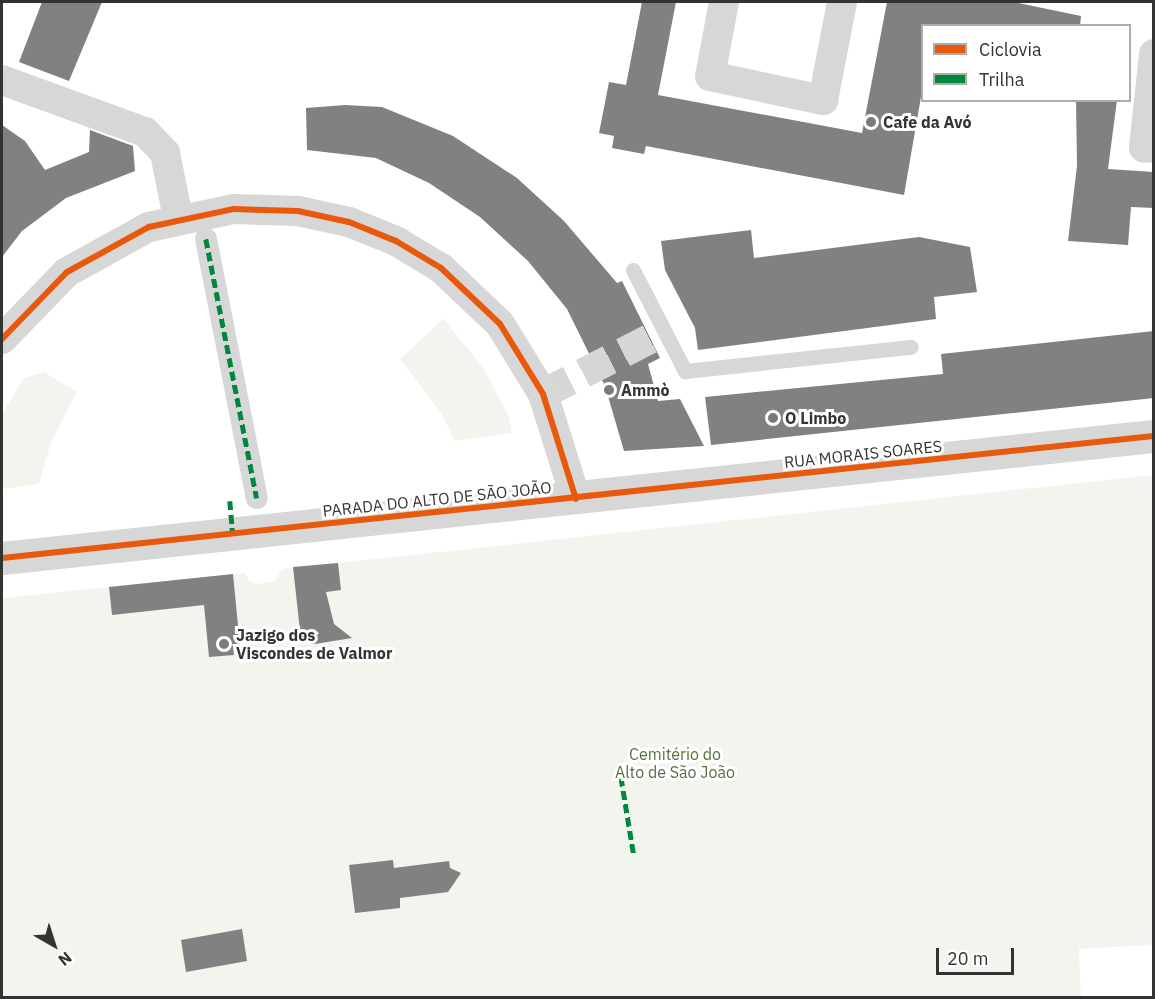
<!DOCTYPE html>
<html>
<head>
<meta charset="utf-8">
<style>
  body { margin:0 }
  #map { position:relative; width:1155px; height:999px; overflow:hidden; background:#fff; font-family:"IBM Plex Sans",sans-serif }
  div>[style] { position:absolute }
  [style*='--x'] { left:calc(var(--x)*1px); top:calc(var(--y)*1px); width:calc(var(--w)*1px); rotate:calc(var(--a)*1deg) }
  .green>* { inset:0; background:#f1f5ed }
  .building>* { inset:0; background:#818181 }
  .minor-tunnel>* { height:30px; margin-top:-15px; transform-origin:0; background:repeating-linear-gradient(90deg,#d6d6d6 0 30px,transparent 0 45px) }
  .service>* { height:15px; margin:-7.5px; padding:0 7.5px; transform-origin:7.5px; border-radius:7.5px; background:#d7d7d7 }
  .pedestrian>* { height:22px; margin:-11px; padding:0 11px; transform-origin:11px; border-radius:11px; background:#d7d7d7 }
  .minor>* { height:30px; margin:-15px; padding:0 15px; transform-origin:15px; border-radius:15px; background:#d7d7d7 }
  .tertiary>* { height:33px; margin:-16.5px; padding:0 16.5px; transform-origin:16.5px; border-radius:16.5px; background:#d7d7d7 }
  .quiet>* { height:4.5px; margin-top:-2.25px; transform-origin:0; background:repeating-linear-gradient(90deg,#00873e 0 9px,transparent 0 13.5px) }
  .cycleway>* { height:6px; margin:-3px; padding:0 3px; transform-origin:3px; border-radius:3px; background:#e8590c }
  .dots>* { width:16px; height:16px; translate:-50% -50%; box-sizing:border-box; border:3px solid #fff; border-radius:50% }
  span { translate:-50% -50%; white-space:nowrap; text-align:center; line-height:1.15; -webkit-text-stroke:6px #fff; paint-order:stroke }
  .poi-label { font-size:16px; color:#333; font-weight:700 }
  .left { translate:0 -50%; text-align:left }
  .street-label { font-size:16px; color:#333 }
  .park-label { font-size:16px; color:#56703f }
  .frame { position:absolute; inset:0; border:3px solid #333; pointer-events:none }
  .legend { position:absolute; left:921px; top:24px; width:210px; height:78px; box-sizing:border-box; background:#fff; border:2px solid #adadad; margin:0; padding:8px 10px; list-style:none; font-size:18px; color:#333 }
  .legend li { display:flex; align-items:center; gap:12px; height:30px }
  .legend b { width:30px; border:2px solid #adadad }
  .north { position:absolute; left:24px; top:915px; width:60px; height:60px; -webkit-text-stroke:4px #fff; paint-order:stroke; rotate:141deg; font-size:16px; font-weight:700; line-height:24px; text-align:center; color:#333 }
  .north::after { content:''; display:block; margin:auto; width:21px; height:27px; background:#333; clip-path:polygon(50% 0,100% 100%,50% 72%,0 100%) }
  .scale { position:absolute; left:936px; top:948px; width:78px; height:27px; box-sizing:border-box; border:3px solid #333; border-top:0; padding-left:8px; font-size:18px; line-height:21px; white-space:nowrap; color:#333; -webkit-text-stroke:4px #fff; paint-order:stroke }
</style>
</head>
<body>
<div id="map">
  <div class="green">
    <i style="clip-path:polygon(443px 319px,483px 367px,509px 417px,512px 433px,454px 441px,442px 414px,400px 359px)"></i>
    <i style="clip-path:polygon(44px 372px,77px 392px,51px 442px,39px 484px,2px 489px,2px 414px,24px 378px)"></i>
    <i style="clip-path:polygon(1153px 475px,1153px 945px,1079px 949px,1081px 998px,2px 997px,2px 598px,245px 573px,249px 581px,259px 584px,275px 581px,282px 569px)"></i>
  </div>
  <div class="building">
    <i style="clip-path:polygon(42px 2px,102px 2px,69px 81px,19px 62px)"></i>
    <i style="clip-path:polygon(642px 2px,676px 2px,658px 95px,862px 133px,887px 2px,1013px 2px,1081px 16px,1080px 26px,922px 26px,922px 91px,904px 195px,646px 146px,644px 154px,612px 148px,614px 136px,599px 133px,609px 82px,626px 85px)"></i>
    <i style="clip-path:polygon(1076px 100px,1117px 100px,1108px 169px,1154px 172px,1154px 208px,1131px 207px,1128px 245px,1068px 241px,1077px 166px)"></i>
    <i style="clip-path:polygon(345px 105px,382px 107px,453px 136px,517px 178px,564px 221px,617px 283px,622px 281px,660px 358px,648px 364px,658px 401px,680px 399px,704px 446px,624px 451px,605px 386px,567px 309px,528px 261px,480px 217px,429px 183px,376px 158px,307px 150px,306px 108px)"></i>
    <i style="clip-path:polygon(2px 125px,25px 141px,45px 170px,89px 152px,90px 130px,133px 146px,135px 171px,66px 198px,22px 231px,2px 257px)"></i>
    <i style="clip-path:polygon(751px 230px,754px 258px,919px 237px,970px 247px,977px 292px,934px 297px,936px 319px,698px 350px,695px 328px,665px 270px,661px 241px)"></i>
    <i style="clip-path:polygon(1154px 331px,1154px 398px,711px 445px,705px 397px,943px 374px,941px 354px)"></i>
    <i style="clip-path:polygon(338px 563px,341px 590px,326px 592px,334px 624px,352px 638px,315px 644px,301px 640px,293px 567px)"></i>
    <i style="clip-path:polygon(233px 574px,240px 646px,233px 646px,234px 655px,209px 657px,204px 605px,112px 615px,109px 587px)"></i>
    <i style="clip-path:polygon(393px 860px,394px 868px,449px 861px,450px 868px,461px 873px,448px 892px,400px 898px,400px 908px,355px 913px,349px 865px)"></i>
    <i style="clip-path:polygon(242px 929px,247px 961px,186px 972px,181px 940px)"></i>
  </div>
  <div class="minor-tunnel">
    <i style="--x:543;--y:394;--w:137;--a:-27.3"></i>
  </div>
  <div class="service">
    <i style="--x:633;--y:270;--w:114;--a:62.8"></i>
    <i style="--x:685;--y:371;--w:227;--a:-6.1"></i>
  </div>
  <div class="pedestrian">
    <i style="--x:206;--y:239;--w:264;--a:78.9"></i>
  </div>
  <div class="minor">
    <i style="--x:724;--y:2;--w:75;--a:100.7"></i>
    <i style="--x:710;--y:76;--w:116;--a:12"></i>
    <i style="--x:823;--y:100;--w:100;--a:-79"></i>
    <i style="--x:1154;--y:54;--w:94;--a:96.1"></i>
    <i style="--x:1144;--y:147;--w:10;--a:6"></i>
    <i style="--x:2;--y:80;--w:152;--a:20"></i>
    <i style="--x:145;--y:132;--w:29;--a:46"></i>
    <i style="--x:165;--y:153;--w:66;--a:78.7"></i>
    <i style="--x:2;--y:339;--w:93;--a:-45.9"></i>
    <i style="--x:67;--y:272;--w:94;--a:-28.8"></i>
    <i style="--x:149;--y:227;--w:87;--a:-12"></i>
    <i style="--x:234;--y:209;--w:64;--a:1.8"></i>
    <i style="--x:298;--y:211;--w:52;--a:12.2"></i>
    <i style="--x:349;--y:222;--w:51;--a:22"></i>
    <i style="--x:396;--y:241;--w:52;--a:31"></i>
    <i style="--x:441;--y:268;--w:81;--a:43.5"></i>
    <i style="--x:500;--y:324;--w:82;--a:58.4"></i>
    <i style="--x:543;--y:394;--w:110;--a:72.6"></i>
  </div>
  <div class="tertiary">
    <i style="--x:2;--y:558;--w:1158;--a:-6.05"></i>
  </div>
  <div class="quiet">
    <i style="--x:206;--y:239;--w:264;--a:78.9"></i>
    <i style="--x:230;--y:501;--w:32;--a:85"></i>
    <i style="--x:619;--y:764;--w:93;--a:80.7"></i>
  </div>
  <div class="cycleway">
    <i style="--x:2;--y:339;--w:93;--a:-45.9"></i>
    <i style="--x:67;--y:272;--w:94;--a:-28.8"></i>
    <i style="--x:149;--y:227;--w:87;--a:-12"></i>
    <i style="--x:234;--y:209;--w:64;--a:1.8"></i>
    <i style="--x:298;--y:211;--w:52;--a:12.2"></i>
    <i style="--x:349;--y:222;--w:51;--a:22"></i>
    <i style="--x:396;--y:241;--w:52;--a:31"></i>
    <i style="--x:441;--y:268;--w:81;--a:43.5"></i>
    <i style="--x:500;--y:324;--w:82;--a:58.4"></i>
    <i style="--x:543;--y:394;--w:110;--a:72.6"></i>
    <i style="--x:2;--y:558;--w:1158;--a:-6.05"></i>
  </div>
  <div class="dots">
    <i style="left:871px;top:122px;background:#7a7a7a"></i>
    <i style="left:609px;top:390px;background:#7a7a7a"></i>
    <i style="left:773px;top:418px;background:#7a7a7a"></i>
    <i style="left:224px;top:644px;background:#7a7a7a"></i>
  </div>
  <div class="poi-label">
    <span class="left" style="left:883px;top:122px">Cafe da Avó</span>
    <span class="left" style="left:621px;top:390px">Ammò</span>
    <span class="left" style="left:785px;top:418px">O Limbo</span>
    <span class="left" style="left:236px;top:644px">Jazigo dos<br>Viscondes de Valmor</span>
  </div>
  <div class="street-label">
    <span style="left:863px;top:454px;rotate:-6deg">RUA MORAIS SOARES</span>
    <span style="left:437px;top:499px;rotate:-6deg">PARADA DO ALTO DE SÃO JOÃO</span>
  </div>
  <div class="park-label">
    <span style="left:675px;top:763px">Cemitério do<br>Alto de São João</span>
  </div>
  <div class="frame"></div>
  <ul class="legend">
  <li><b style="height:8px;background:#e8590c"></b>Ciclovia</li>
  <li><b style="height:8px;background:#00873e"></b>Trilha</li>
  </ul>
  <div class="north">N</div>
  <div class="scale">20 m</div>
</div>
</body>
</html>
